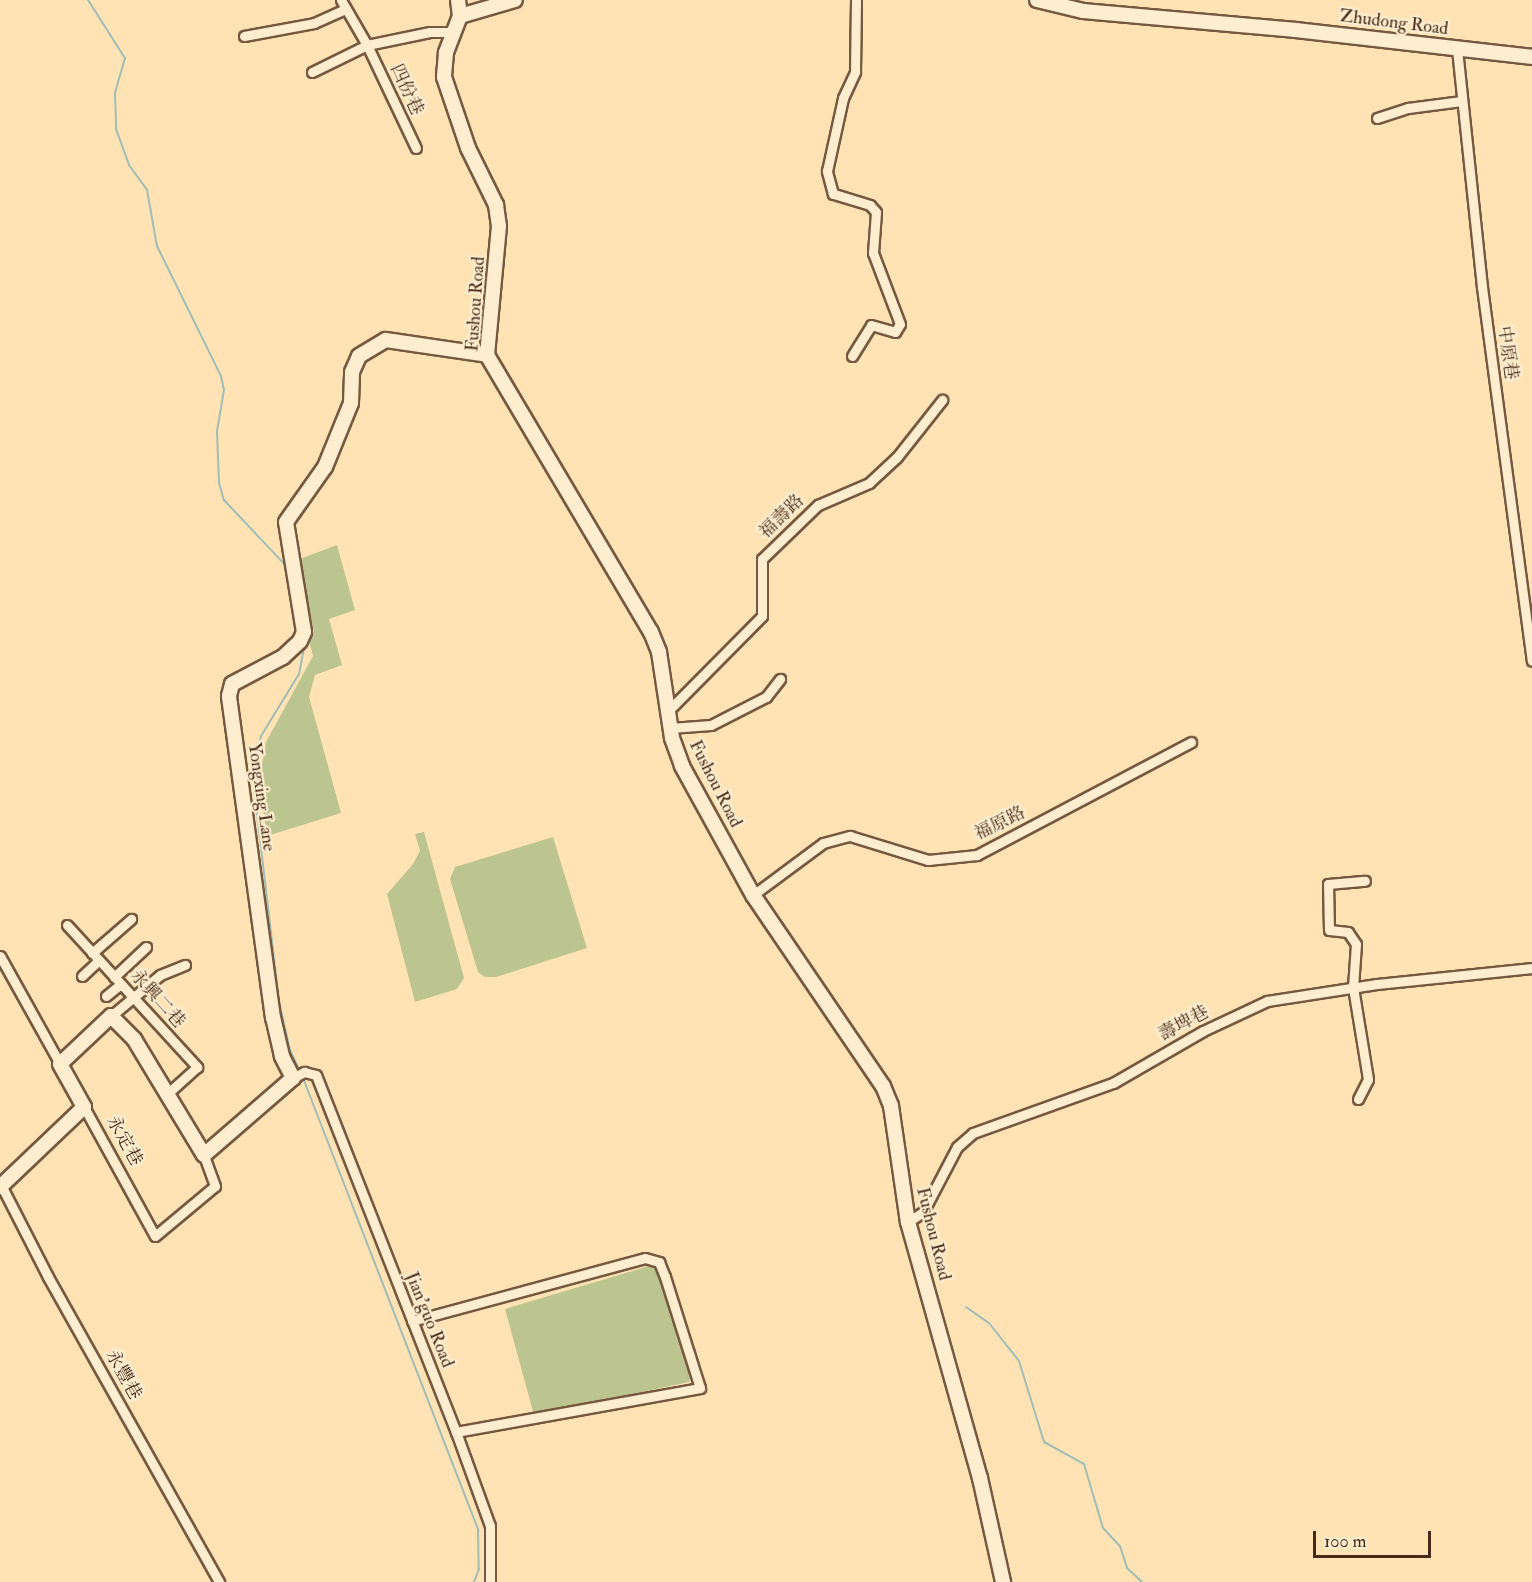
<!DOCTYPE html>
<html>
<head>
<meta charset="utf-8">
<style>
  body { margin:0 }
  #map { position:relative; width:1532px; height:1582px; overflow:hidden; background:#ffe3b5; font-family:"IM FELL Double Pica","Noto Serif TC",serif }
  div>[style] { position:absolute }
  [style*='--x'] { left:calc(var(--x)*1px); top:calc(var(--y)*1px); width:calc(var(--w)*1px); rotate:calc(var(--a)*1deg) }
  .green>* { inset:0; background:#bcc490 }
  .stream>* { height:2px; margin:-1px; padding:0 1px; transform-origin:1px; border-radius:1px; background:#a1bdb3 }
  .roads { filter:drop-shadow(2px 0 #75593f) drop-shadow(-2px 0 #75593f) drop-shadow(0 2px #75593f) drop-shadow(0 -2px #75593f) }
  .street>* { height:9px; margin:-4.5px; padding:0 4.5px; transform-origin:4.5px; border-radius:4.5px; background:#ffedcf }
  .secondary>* { height:14px; margin:-7px; padding:0 7px; transform-origin:7px; border-radius:7px; background:#ffedcf }
  span { translate:-50% -50%; white-space:nowrap; text-align:center; line-height:1.15; -webkit-text-stroke:4.5px #ffedcf; paint-order:stroke }
  .street-label { font-size:18px; color:#472b18 }
  .scale { position:absolute; left:1313px; top:1531px; width:118px; height:27px; box-sizing:border-box; border:3px solid #472b18; border-top:0; padding-left:8px; font-size:18px; line-height:21px; white-space:nowrap; color:#472b18; -webkit-text-stroke:4px #ffedcf; paint-order:stroke }
</style>
</head>
<body>
<div id="map">
  <div class="green">
    <i style="clip-path:polygon(337px 545px,355px 610px,329px 619px,342px 665px,315px 675px,309px 697px,341px 813px,267px 836px,259px 781px,266px 742px,313px 656px,309px 641px,314px 631px,297px 560px)"></i>
    <i style="clip-path:polygon(424px 832px,464px 978px,457px 989px,415px 1002px,387px 894px,413px 864px,420px 851px,415px 834px)"></i>
    <i style="clip-path:polygon(553px 837px,587px 948px,496px 977px,485px 977px,478px 972px,450px 879px,455px 867px)"></i>
    <i style="clip-path:polygon(649px 1266px,659px 1271px,691px 1371px,689px 1382px,534px 1415px,505px 1309px)"></i>
  </div>
  <div class="stream">
    <i style="--x:88;--y:0;--w:69;--a:57.5"></i>
    <i style="--x:125;--y:58;--w:37;--a:106"></i>
    <i style="--x:115;--y:94;--w:35;--a:88"></i>
    <i style="--x:116;--y:129;--w:38;--a:70"></i>
    <i style="--x:129;--y:165;--w:31;--a:54"></i>
    <i style="--x:147;--y:190;--w:57;--a:79.9"></i>
    <i style="--x:157;--y:246;--w:145;--a:63.8"></i>
    <i style="--x:221;--y:376;--w:14;--a:78"></i>
    <i style="--x:224;--y:390;--w:42;--a:99.7"></i>
    <i style="--x:217;--y:431;--w:52;--a:87.8"></i>
    <i style="--x:219;--y:483;--w:18;--a:74"></i>
    <i style="--x:224;--y:500;--w:93;--a:46.7"></i>
    <i style="--x:300;--y:1072;--w:24;--a:-114"></i>
    <i style="--x:290;--y:1050;--w:50;--a:-102.7"></i>
    <i style="--x:279;--y:1001;--w:233;--a:-96.7"></i>
    <i style="--x:252;--y:770;--w:35;--a:-75"></i>
    <i style="--x:261;--y:736;--w:73;--a:-58.5"></i>
    <i style="--x:299;--y:674;--w:32;--a:-79"></i>
    <i style="--x:303;--y:1078;--w:485;--a:68.8"></i>
    <i style="--x:478;--y:1530;--w:39;--a:89"></i>
    <i style="--x:479;--y:1569;--w:14;--a:111"></i>
    <i style="--x:966;--y:1307;--w:28;--a:35"></i>
    <i style="--x:989;--y:1323;--w:48;--a:51.7"></i>
    <i style="--x:1019;--y:1361;--w:85;--a:72.8"></i>
    <i style="--x:1044;--y:1442;--w:46;--a:28.8"></i>
    <i style="--x:1084;--y:1464;--w:67;--a:73.5"></i>
    <i style="--x:1103;--y:1528;--w:25;--a:47"></i>
    <i style="--x:1120;--y:1546;--w:23;--a:72"></i>
    <i style="--x:1127;--y:1568;--w:21;--a:43"></i>
  </div>
  <div class="roads">
    <div class="street">
      <i style="--x:341;--y:0;--w:52;--a:60"></i>
      <i style="--x:367;--y:45;--w:114;--a:64.6"></i>
      <i style="--x:244;--y:36;--w:71;--a:-10.5"></i>
      <i style="--x:314;--y:23;--w:34;--a:-24"></i>
      <i style="--x:1457;--y:49;--w:239;--a:84"></i>
      <i style="--x:1482;--y:287;--w:377;--a:82.4"></i>
      <i style="--x:312;--y:72;--w:61;--a:-26.1"></i>
      <i style="--x:367;--y:45;--w:64;--a:-11.7"></i>
      <i style="--x:430;--y:32;--w:24;--a:0"></i>
      <i style="--x:1377;--y:118;--w:33;--a:-18"></i>
      <i style="--x:1408;--y:108;--w:54;--a:-7.4"></i>
      <i style="--x:852;--y:356;--w:36;--a:-58"></i>
      <i style="--x:871;--y:325;--w:25;--a:16"></i>
      <i style="--x:895;--y:332;--w:9;--a:-58"></i>
      <i style="--x:900;--y:324;--w:76;--a:-110.8"></i>
      <i style="--x:873;--y:253;--w:41;--a:-85.8"></i>
      <i style="--x:876;--y:212;--w:9;--a:-131"></i>
      <i style="--x:870;--y:205;--w:39;--a:-163"></i>
      <i style="--x:833;--y:194;--w:24;--a:-105"></i>
      <i style="--x:827;--y:171;--w:75;--a:-77.6"></i>
      <i style="--x:843;--y:98;--w:29;--a:-65"></i>
      <i style="--x:855;--y:72;--w:72;--a:-89.2"></i>
      <i style="--x:667;--y:712;--w:135;--a:-45.3"></i>
      <i style="--x:762;--y:616;--w:57;--a:-90"></i>
      <i style="--x:762;--y:559;--w:78;--a:-44"></i>
      <i style="--x:818;--y:505;--w:56;--a:-23.3"></i>
      <i style="--x:869;--y:483;--w:38;--a:-43"></i>
      <i style="--x:897;--y:457;--w:73;--a:-51.7"></i>
      <i style="--x:670;--y:728;--w:41;--a:-4.2"></i>
      <i style="--x:711;--y:725;--w:62;--a:-27"></i>
      <i style="--x:766;--y:697;--w:23;--a:-52"></i>
      <i style="--x:753;--y:895;--w:87;--a:-36.6"></i>
      <i style="--x:823;--y:843;--w:28;--a:-15"></i>
      <i style="--x:850;--y:836;--w:82;--a:17.1"></i>
      <i style="--x:928;--y:860;--w:49;--a:-5.8"></i>
      <i style="--x:977;--y:855;--w:242;--a:-27.8"></i>
      <i style="--x:67;--y:925;--w:193;--a:47.5"></i>
      <i style="--x:197;--y:1067;--w:38;--a:138"></i>
      <i style="--x:92;--y:953;--w:52;--a:-41.1"></i>
      <i style="--x:0;--y:956;--w:124;--a:60.9"></i>
      <i style="--x:82;--y:976;--w:23;--a:-43"></i>
      <i style="--x:114;--y:977;--w:44;--a:-43.2"></i>
      <i style="--x:106;--y:996;--w:19;--a:-39"></i>
      <i style="--x:111;--y:1016;--w:64;--a:-39.9"></i>
      <i style="--x:160;--y:975;--w:27;--a:-22"></i>
      <i style="--x:293;--y:1078;--w:13;--a:-29"></i>
      <i style="--x:304;--y:1072;--w:12;--a:14"></i>
      <i style="--x:316;--y:1075;--w:383;--a:68.6"></i>
      <i style="--x:456;--y:1432;--w:100;--a:70.1"></i>
      <i style="--x:490;--y:1526;--w:56;--a:90"></i>
      <i style="--x:1358;--y:1099;--w:22;--a:-63"></i>
      <i style="--x:1368;--y:1079;--w:93;--a:-99.3"></i>
      <i style="--x:1353;--y:987;--w:43;--a:-86"></i>
      <i style="--x:1356;--y:944;--w:14;--a:-124"></i>
      <i style="--x:1348;--y:932;--w:19;--a:-174"></i>
      <i style="--x:1329;--y:930;--w:46;--a:-91.2"></i>
      <i style="--x:1328;--y:884;--w:37;--a:-5"></i>
      <i style="--x:84;--y:1107;--w:147;--a:61.2"></i>
      <i style="--x:155;--y:1236;--w:78;--a:-39.8"></i>
      <i style="--x:215;--y:1186;--w:33;--a:-110"></i>
      <i style="--x:0;--y:1183;--w:106;--a:62.9"></i>
      <i style="--x:48;--y:1277;--w:350;--a:60.7"></i>
      <i style="--x:908;--y:1222;--w:18;--a:-34"></i>
      <i style="--x:923;--y:1212;--w:73;--a:-62.4"></i>
      <i style="--x:957;--y:1147;--w:21;--a:-41"></i>
      <i style="--x:973;--y:1133;--w:149;--a:-19.7"></i>
      <i style="--x:1113;--y:1083;--w:104;--a:-30"></i>
      <i style="--x:1203;--y:1031;--w:71;--a:-25.1"></i>
      <i style="--x:1267;--y:1001;--w:111;--a:-8.8"></i>
      <i style="--x:1377;--y:984;--w:156;--a:-5.9"></i>
      <i style="--x:412;--y:1321;--w:241;--a:-15.1"></i>
      <i style="--x:645;--y:1258;--w:15;--a:16"></i>
      <i style="--x:659;--y:1262;--w:16;--a:68"></i>
      <i style="--x:665;--y:1277;--w:116;--a:72.5"></i>
      <i style="--x:700;--y:1388;--w:248;--a:169.8"></i>
    </div>
    <div class="secondary">
      <i style="--x:458;--y:0;--w:16;--a:83"></i>
      <i style="--x:460;--y:16;--w:40;--a:111"></i>
      <i style="--x:446;--y:53;--w:24;--a:95"></i>
      <i style="--x:444;--y:77;--w:75;--a:71.3"></i>
      <i style="--x:468;--y:148;--w:64;--a:63.8"></i>
      <i style="--x:496;--y:205;--w:21;--a:82"></i>
      <i style="--x:499;--y:226;--w:130;--a:95.3"></i>
      <i style="--x:487;--y:355;--w:322;--a:59.4"></i>
      <i style="--x:651;--y:632;--w:22;--a:68"></i>
      <i style="--x:659;--y:652;--w:87;--a:81.4"></i>
      <i style="--x:672;--y:738;--w:30;--a:70"></i>
      <i style="--x:682;--y:766;--w:147;--a:61.2"></i>
      <i style="--x:753;--y:895;--w:231;--a:55.8"></i>
      <i style="--x:883;--y:1086;--w:22;--a:68"></i>
      <i style="--x:891;--y:1106;--w:117;--a:81.7"></i>
      <i style="--x:908;--y:1222;--w:266;--a:74.3"></i>
      <i style="--x:980;--y:1478;--w:107;--a:77.5"></i>
      <i style="--x:1037;--y:0;--w:47;--a:13.4"></i>
      <i style="--x:1083;--y:11;--w:214;--a:5.1"></i>
      <i style="--x:1296;--y:30;--w:238;--a:6.5"></i>
      <i style="--x:460;--y:16;--w:57;--a:-16.2"></i>
      <i style="--x:0;--y:1187;--w:116;--a:-43.6"></i>
      <i style="--x:84;--y:1107;--w:49;--a:-119.2"></i>
      <i style="--x:60;--y:1064;--w:70;--a:-43.3"></i>
      <i style="--x:111;--y:1016;--w:33;--a:45"></i>
      <i style="--x:134;--y:1039;--w:135;--a:58.9"></i>
      <i style="--x:204;--y:1155;--w:118;--a:-40.9"></i>
      <i style="--x:293;--y:1078;--w:25;--a:-117"></i>
      <i style="--x:282;--y:1056;--w:39;--a:-103"></i>
      <i style="--x:273;--y:1018;--w:325;--a:-97.8"></i>
      <i style="--x:229;--y:696;--w:12;--a:-76"></i>
      <i style="--x:232;--y:684;--w:58;--a:-27.9"></i>
      <i style="--x:283;--y:657;--w:23;--a:-43"></i>
      <i style="--x:300;--y:641;--w:10;--a:-66"></i>
      <i style="--x:304;--y:632;--w:111;--a:-99.3"></i>
      <i style="--x:286;--y:522;--w:67;--a:-54.7"></i>
      <i style="--x:325;--y:467;--w:69;--a:-67.9"></i>
      <i style="--x:351;--y:403;--w:31;--a:-88"></i>
      <i style="--x:352;--y:372;--w:17;--a:-66"></i>
      <i style="--x:359;--y:356;--w:31;--a:-31"></i>
      <i style="--x:386;--y:340;--w:102;--a:8.4"></i>
    </div>
  </div>
  <div class="street-label">
    <span style="left:1394px;top:23px;rotate:7deg">Zhudong Road</span>
    <span style="left:406px;top:90px;rotate:65deg">四份巷</span>
    <span style="left:476px;top:304px;rotate:-86deg">Fushou Road</span>
    <span style="left:1507px;top:353px;rotate:82deg">中原巷</span>
    <span style="left:782px;top:517px;rotate:-44deg">福壽路</span>
    <span style="left:715px;top:784px;rotate:63deg">Fushou Road</span>
    <span style="left:261px;top:797px;rotate:82deg">Yongxing Lane</span>
    <span style="left:1000px;top:824px;rotate:-26deg">福原路</span>
    <span style="left:157px;top:999px;rotate:48deg">永興二巷</span>
    <span style="left:1184px;top:1024px;rotate:-28deg">壽埤巷</span>
    <span style="left:124px;top:1141px;rotate:61deg">永定巷</span>
    <span style="left:933px;top:1234px;rotate:76deg">Fushou Road</span>
    <span style="left:429px;top:1320px;rotate:68deg">Jian'guo Road</span>
    <span style="left:123px;top:1375px;rotate:61deg">永豐巷</span>
  </div>
  <div class="scale">100 m</div>
</div>
</body>
</html>
